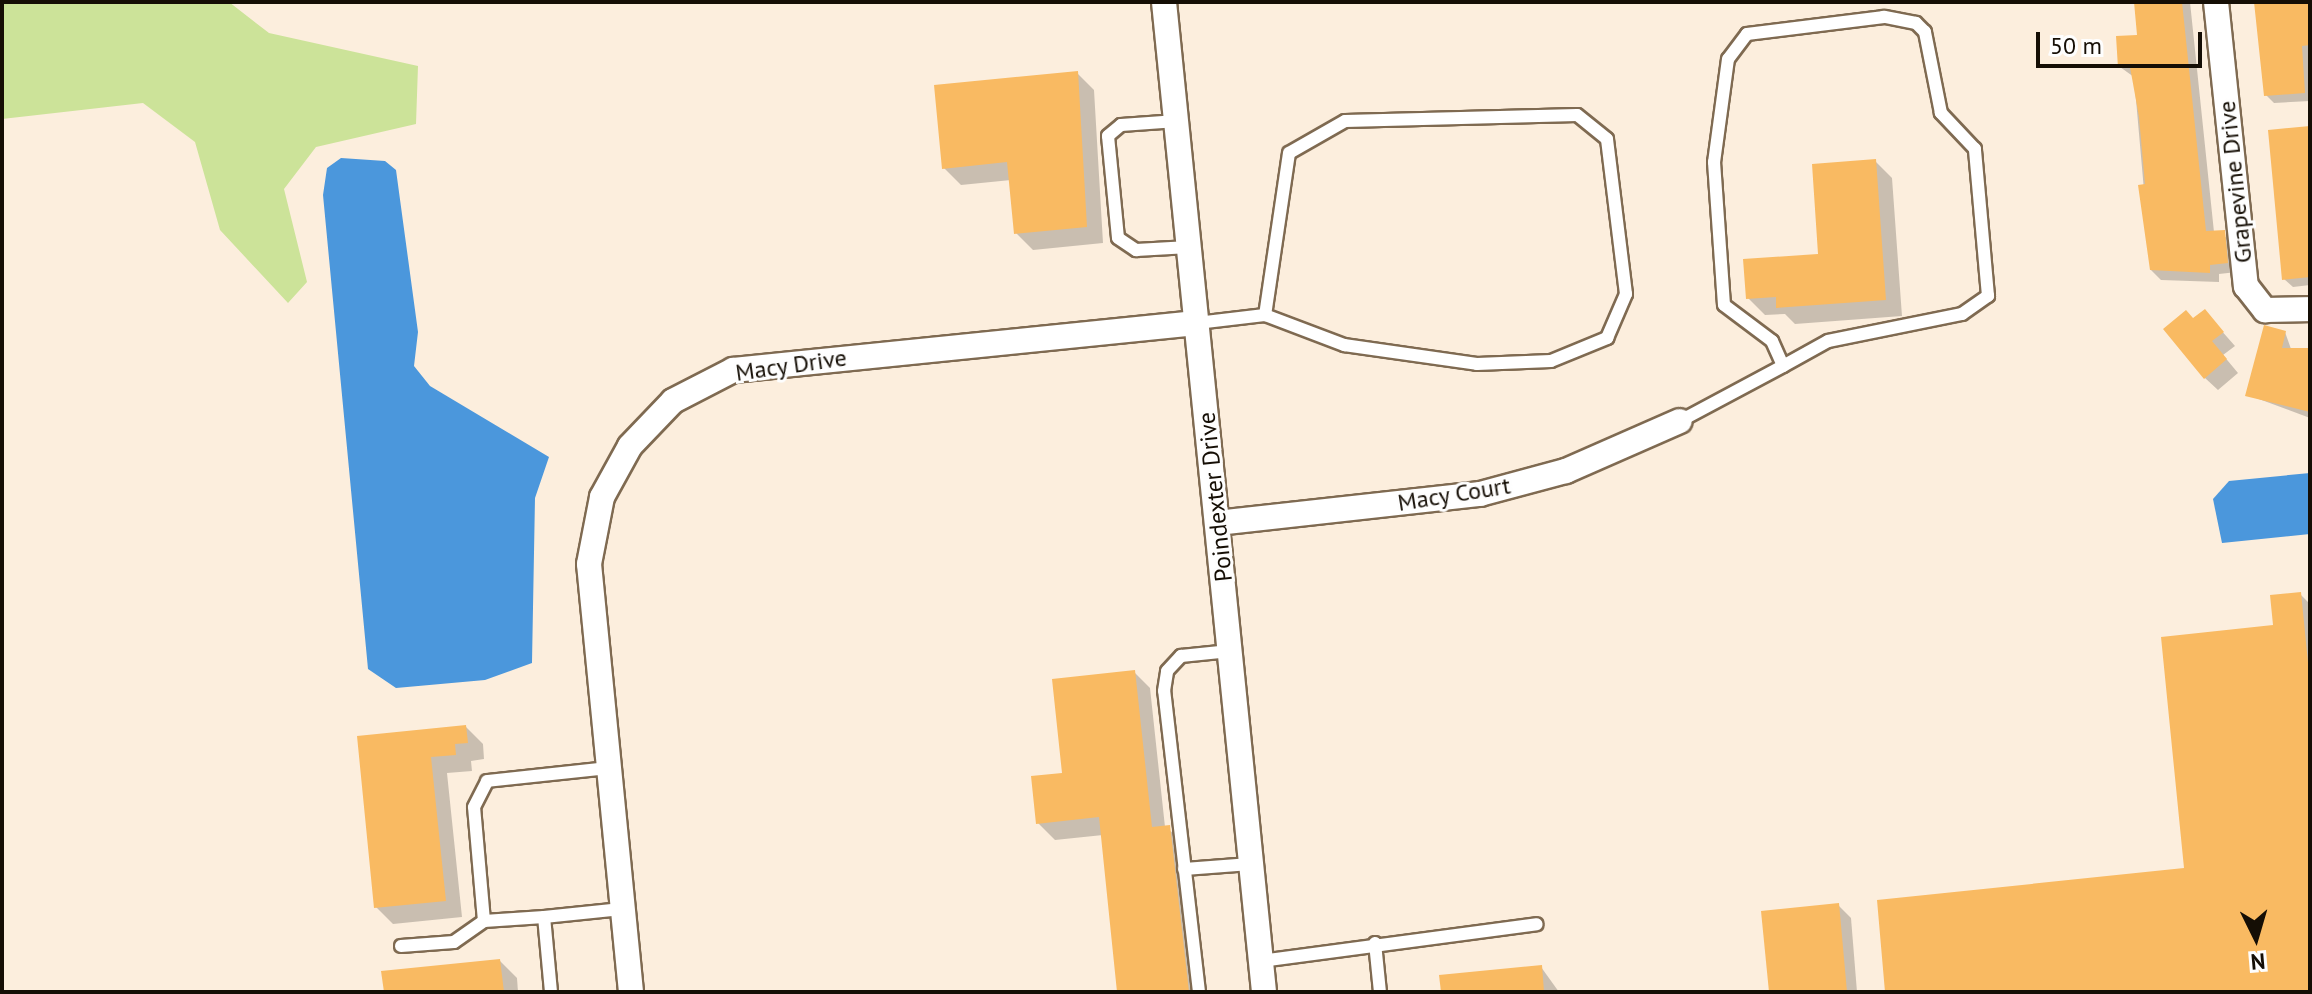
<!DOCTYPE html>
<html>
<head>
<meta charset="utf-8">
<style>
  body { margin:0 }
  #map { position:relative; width:2312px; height:994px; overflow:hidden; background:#fceedd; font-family:"PT Sans",sans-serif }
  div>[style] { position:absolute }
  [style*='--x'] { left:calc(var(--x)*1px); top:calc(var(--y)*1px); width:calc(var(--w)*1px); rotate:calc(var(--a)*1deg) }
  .green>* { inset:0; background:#cce399 }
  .water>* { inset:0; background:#4b97dc }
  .shadow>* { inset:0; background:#0003 }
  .building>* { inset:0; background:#f9ba62 }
  .roads { filter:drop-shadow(2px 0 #7f6a51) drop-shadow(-2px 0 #7f6a51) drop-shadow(0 2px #7f6a51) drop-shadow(0 -2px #7f6a51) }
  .service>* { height:12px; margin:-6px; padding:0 6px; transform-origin:6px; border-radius:6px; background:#fff }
  .minor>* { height:24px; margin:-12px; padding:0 12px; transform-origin:12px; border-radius:12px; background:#fff }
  span { translate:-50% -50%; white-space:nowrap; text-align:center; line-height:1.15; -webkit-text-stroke:6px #fefefe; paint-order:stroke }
  .street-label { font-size:24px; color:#150e05 }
  .frame { position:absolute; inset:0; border:4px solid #150e05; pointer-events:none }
  .north { position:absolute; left:2216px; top:898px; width:80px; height:80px; -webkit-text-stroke:6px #fefefe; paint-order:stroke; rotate:175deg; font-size:22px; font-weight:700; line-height:32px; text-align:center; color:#150e05 }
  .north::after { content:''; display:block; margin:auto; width:28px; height:36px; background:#150e05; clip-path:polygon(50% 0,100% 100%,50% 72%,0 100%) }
  .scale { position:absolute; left:2036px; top:32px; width:166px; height:36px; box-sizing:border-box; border:4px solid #150e05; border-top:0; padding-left:10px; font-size:24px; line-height:28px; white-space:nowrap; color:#150e05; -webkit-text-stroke:6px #fefefe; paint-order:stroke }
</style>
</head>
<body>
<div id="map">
  <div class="green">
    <i style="clip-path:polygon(2px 2px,229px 2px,269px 33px,418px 66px,416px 124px,316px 147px,284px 189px,307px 282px,288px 303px,220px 230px,195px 142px,143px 103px,2px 119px)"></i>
  </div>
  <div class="water">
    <i style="clip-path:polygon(341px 158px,385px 161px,396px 170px,418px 332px,414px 366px,430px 386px,549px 457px,535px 498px,532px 663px,485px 680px,396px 688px,368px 669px,323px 195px,327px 168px)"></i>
    <i style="clip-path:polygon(2310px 473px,2310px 534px,2222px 543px,2213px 499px,2229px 481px)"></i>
  </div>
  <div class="shadow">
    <i style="clip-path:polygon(2137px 2px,2190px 2px,2214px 232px,2234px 241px,2237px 272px,2219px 274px,2219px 282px,2161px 280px,2151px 270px,2134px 77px,2120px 67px,2139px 36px)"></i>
    <i style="clip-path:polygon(2256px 2px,2310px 2px,2310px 101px,2274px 103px,2266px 95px)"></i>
    <i style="clip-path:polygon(1077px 73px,1094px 90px,1103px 243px,1033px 250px,1016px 233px,1011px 180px,961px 185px,944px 168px)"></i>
    <i style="clip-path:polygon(2310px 128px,2310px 285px,2293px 287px,2284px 279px)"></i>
    <i style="clip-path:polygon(1875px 161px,1892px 178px,1902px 316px,1795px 324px,1785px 314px,1765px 315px,1748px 298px,1820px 256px)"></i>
    <i style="clip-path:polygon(2205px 312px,2235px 346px,2223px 355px,2238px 373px,2218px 390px,2205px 378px,2194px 320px)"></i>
    <i style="clip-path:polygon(2285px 332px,2291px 349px,2310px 348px,2310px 418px,2248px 395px)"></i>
    <i style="clip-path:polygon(2300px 594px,2310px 604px,2310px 992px,1887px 992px,2186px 870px,2275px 627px)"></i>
    <i style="clip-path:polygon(1134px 672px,1150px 688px,1165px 827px,1186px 843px,1202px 992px,1119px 992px,1103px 835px,1055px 840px,1038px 823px)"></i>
    <i style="clip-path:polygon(466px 727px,483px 744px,484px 759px,471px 761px,472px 771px,447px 773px,462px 917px,393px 924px,376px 907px,360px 737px)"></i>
    <i style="clip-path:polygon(1838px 905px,1851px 918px,1857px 992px,1771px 992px)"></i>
    <i style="clip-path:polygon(500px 961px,517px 978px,518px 992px,386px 992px)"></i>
    <i style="clip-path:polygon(1541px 967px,1559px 992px,1443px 992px)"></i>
  </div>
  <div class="building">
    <i style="clip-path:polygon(2134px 2px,2182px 2px,2206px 231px,2225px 230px,2228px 263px,2210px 265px,2210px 273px,2150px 270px,2138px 185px,2145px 184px,2139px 117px,2130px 67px,2118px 68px,2116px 36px,2137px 35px)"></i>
    <i style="clip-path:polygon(2254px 2px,2310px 2px,2310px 45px,2302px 46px,2305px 93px,2264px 96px)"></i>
    <i style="clip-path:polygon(1078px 71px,1087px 227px,1014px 234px,1007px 162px,942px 169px,934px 85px)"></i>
    <i style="clip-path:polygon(2310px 126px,2310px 277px,2282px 280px,2268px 130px)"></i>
    <i style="clip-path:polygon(1876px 159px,1886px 300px,1776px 308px,1776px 297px,1746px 299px,1743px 259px,1818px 254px,1812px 164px)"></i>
    <i style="clip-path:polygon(2205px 309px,2224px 332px,2212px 341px,2227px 359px,2204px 379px,2163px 329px,2186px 310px,2193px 318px)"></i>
    <i style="clip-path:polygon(2264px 325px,2286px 331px,2282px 348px,2310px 348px,2310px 412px,2245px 396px)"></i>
    <i style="clip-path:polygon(2301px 592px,2310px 683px,2310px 992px,1885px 992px,1877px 900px,2184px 868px,2161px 637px,2273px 625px,2270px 595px)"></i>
    <i style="clip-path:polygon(1135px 670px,1152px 827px,1170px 825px,1189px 992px,1117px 992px,1099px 817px,1036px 824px,1031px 776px,1062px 773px,1052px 679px)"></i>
    <i style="clip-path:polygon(466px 725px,468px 743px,455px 744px,456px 755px,431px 757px,446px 901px,374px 908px,357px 736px)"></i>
    <i style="clip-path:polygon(1839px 903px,1847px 992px,1769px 992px,1761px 911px)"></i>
    <i style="clip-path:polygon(500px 959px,504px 992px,384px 992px,381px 971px)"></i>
    <i style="clip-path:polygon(1542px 965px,1544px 992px,1441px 992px,1439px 975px)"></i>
  </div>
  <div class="roads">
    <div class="service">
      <i style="--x:1177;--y:121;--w:56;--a:175.9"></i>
      <i style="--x:1121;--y:125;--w:17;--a:140"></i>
      <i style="--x:1108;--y:136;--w:102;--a:84.4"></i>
      <i style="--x:1118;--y:238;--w:22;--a:34"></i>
      <i style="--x:1136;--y:250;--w:53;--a:-3.2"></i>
      <i style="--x:1197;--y:323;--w:68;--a:-6.7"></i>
      <i style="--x:1265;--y:315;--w:85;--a:20.8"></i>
      <i style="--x:1344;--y:345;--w:134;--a:8.1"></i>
      <i style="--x:1477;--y:364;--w:74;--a:-2.3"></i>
      <i style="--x:1551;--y:361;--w:61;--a:-22.3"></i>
      <i style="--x:1607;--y:338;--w:48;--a:-66.6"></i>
      <i style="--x:1626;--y:294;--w:156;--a:-97"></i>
      <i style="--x:1607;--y:139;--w:38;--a:-141"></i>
      <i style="--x:1577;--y:115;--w:232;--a:178.5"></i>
      <i style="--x:1345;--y:121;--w:64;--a:150.3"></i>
      <i style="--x:1289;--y:153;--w:164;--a:98.4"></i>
      <i style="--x:1680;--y:421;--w:117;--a:-28.1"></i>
      <i style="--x:1783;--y:366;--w:51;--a:-29.1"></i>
      <i style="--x:1828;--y:341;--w:137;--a:-11.4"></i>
      <i style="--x:1962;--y:314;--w:32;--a:-35"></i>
      <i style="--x:1988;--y:296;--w:148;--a:-95.1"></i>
      <i style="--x:1975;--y:149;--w:50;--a:-133.4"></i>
      <i style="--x:1941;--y:113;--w:83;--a:-101.2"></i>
      <i style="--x:1925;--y:32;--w:13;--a:-135"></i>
      <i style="--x:1916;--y:23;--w:33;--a:-169"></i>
      <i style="--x:1884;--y:17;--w:138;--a:172.9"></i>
      <i style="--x:1747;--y:34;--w:31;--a:127"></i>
      <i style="--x:1728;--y:59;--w:104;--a:97.7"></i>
      <i style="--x:1714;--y:162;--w:143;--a:86"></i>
      <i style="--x:1724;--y:305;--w:60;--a:36.9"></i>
      <i style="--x:1772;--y:341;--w:27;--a:66"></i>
      <i style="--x:1184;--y:869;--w:67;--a:-4.3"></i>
      <i style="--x:484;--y:921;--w:114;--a:-95"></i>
      <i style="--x:474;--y:807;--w:29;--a:-63"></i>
      <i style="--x:487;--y:781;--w:123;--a:-6.1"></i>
      <i style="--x:1375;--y:943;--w:49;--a:84.2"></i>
      <i style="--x:401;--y:946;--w:53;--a:-4.3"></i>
      <i style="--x:454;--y:942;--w:37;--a:-35"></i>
      <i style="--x:484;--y:921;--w:60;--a:-3.8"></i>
      <i style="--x:1261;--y:961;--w:278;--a:-7.6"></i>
      <i style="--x:551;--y:992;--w:75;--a:-95.3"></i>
      <i style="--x:544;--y:917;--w:78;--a:-5.9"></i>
      <i style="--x:1199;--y:992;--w:303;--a:-96.6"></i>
      <i style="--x:1164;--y:691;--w:20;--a:-81"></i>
      <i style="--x:1167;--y:671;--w:21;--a:-47"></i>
      <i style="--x:1181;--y:656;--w:49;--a:-5.8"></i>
    </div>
    <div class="minor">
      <i style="--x:1164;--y:2;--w:995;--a:84.23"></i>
      <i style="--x:2216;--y:2;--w:286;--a:84"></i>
      <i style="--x:2246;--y:286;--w:31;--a:52"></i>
      <i style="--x:2265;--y:310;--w:45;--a:-1.3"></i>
      <i style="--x:1217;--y:523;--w:265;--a:-6.3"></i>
      <i style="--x:1480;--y:494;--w:89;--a:-15"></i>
      <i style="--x:1566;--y:471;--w:124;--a:-23.7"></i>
      <i style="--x:631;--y:992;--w:430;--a:-95.6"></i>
      <i style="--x:589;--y:564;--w:68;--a:-79"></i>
      <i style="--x:602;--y:497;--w:58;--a:-61.2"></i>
      <i style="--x:630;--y:446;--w:62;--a:-46.3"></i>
      <i style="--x:673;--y:401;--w:68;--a:-27.3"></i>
      <i style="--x:733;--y:370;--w:466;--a:-5.8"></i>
    </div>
  </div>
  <div class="street-label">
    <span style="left:2235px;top:182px;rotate:-96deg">Grapevine Drive</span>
    <span style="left:791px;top:365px;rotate:-8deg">Macy Drive</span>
    <span style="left:1454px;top:494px;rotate:-9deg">Macy Court</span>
    <span style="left:1215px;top:497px;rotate:-96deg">Poindexter Drive</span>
  </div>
  <div class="frame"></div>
  <div class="north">N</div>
  <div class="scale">50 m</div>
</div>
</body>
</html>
